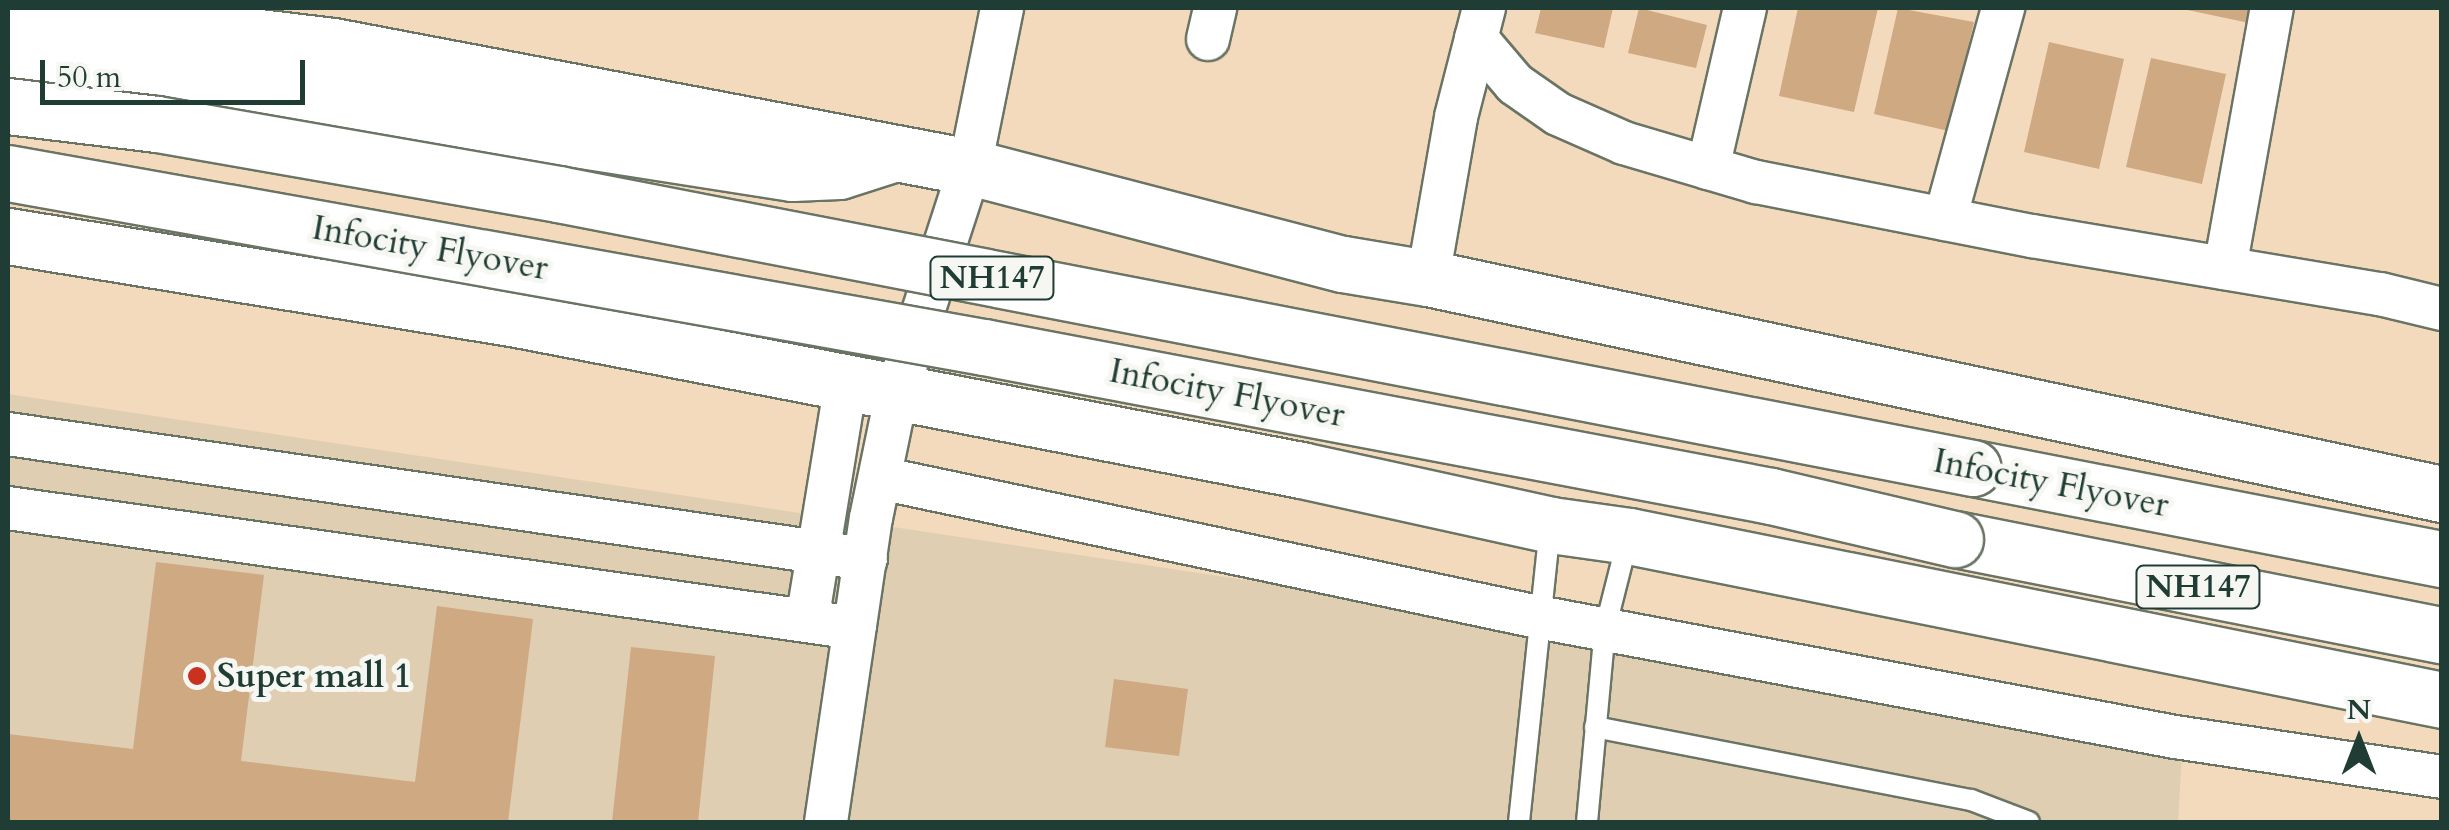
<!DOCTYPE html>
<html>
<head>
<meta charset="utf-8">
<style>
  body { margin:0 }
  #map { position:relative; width:2449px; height:830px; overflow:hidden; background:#f4dabc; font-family:Cardo,serif }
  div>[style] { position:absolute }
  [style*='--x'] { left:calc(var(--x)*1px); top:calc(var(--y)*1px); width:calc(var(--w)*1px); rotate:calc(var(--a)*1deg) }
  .built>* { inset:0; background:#e0ceb2 }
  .building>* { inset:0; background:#cea981 }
  .roads { filter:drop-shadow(2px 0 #6a7464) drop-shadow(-2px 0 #6a7464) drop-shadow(0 2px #6a7464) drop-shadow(0 -2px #6a7464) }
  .lane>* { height:20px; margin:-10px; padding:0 10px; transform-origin:10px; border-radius:10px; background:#fff }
  .street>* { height:42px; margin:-21px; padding:0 21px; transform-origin:21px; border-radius:21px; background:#fff }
  .secondary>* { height:55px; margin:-27.5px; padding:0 27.5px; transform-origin:27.5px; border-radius:27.5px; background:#fff }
  .highway>* { height:55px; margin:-27.5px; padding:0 27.5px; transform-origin:27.5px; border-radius:27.5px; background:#fff }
  .bridges { filter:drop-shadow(2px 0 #6a7464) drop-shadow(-2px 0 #6a7464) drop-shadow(0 2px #6a7464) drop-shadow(0 -2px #6a7464) }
  .highway-bridge>* { height:55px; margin:-27.5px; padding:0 27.5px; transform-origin:27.5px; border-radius:27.5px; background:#fff }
  .dots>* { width:28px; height:28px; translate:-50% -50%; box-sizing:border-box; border:5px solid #f6f6f2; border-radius:50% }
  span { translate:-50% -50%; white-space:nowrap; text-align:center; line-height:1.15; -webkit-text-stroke:10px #f6f6f2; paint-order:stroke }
  .shield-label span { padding:2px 8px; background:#f6f6f2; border:2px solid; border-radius:8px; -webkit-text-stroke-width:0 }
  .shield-label { font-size:32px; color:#1f3d34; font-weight:700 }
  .street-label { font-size:35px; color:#1f3d34 }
  .poi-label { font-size:35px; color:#1f3d34; font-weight:700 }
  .left { translate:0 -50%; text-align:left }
  .frame { position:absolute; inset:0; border:10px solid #1f3d34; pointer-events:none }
  .north { position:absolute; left:2309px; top:690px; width:100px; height:100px; -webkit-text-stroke:8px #f6f6f2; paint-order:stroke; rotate:0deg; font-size:28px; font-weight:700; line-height:40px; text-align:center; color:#1f3d34 }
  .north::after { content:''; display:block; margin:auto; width:35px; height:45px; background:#1f3d34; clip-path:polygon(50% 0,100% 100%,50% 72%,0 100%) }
  .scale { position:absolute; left:40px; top:60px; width:265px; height:45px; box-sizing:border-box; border:5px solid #1f3d34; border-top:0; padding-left:12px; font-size:30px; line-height:35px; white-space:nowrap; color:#1f3d34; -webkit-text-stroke:8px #f6f6f2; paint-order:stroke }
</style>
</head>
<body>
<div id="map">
  <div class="built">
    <i style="clip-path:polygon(8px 394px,2184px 721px,2178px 822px,8px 822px)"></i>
  </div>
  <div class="building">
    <i style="clip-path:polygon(1541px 8px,1613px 8px,1604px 48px,1535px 33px)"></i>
    <i style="clip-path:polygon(1639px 8px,1707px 25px,1696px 68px,1628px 53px)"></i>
    <i style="clip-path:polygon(1798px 8px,1878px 8px,1854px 112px,1779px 96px)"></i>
    <i style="clip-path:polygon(1898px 8px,1974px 22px,1949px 131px,1874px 114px)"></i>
    <i style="clip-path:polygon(2178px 8px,2257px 8px,2254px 24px)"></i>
    <i style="clip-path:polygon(2049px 42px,2124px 59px,2099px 169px,2024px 152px)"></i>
    <i style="clip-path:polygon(2151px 58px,2226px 74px,2202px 184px,2126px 167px)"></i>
    <i style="clip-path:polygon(156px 562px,264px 575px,241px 761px,415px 782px,437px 606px,533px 619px,508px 822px,8px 822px,8px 734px,133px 749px)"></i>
    <i style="clip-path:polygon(631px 647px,715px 656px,698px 822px,612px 822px)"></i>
    <i style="clip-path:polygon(1114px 679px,1188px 689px,1179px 756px,1105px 747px)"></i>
  </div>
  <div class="roads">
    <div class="lane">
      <i style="--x:1595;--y:727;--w:383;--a:11"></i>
      <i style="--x:1971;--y:800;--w:62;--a:20.8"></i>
      <i style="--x:1519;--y:822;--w:298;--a:-84"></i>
      <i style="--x:1587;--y:822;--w:194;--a:-84.7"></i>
      <i style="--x:1605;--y:629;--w:94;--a:-75.8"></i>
    </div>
    <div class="street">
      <i style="--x:1476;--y:38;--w:60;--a:49.7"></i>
      <i style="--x:1515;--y:84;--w:52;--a:34.9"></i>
      <i style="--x:1558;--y:114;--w:72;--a:23.7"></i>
      <i style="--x:1624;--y:143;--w:138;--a:16.5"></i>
      <i style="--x:1756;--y:182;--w:281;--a:11.1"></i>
      <i style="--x:2032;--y:236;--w:353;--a:9.5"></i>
      <i style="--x:2380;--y:294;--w:64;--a:13.6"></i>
      <i style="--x:1208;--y:39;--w:32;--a:-77"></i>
      <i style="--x:1708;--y:168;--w:164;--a:-77"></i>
      <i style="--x:1945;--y:219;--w:219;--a:-74.6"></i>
      <i style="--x:2225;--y:268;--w:264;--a:-79.8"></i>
      <i style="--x:1428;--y:278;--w:163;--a:-80.1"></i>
      <i style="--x:1456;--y:117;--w:113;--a:-75.6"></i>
      <i style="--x:8;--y:434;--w:867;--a:8.29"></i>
      <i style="--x:880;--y:478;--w:673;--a:11.93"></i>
      <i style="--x:1538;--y:617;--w:648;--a:10.67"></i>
      <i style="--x:2175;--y:737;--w:270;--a:8.5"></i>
      <i style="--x:8;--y:508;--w:855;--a:8.06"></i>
      <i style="--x:807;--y:621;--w:242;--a:-80.7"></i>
      <i style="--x:826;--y:822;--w:307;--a:-81.6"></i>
      <i style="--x:871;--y:518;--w:129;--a:-78.3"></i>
      <i style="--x:897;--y:392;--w:237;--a:-72"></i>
      <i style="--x:970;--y:167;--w:162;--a:-78.6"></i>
    </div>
    <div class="secondary">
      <i style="--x:19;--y:8;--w:316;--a:6.9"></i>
      <i style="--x:333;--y:46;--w:648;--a:10.76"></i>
      <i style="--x:970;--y:167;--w:385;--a:14.6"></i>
      <i style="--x:1343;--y:264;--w:86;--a:9.4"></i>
      <i style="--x:1428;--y:278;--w:1037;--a:12.03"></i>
      <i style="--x:8;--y:236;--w:516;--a:9.26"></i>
      <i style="--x:517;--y:319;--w:798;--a:10.9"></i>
      <i style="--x:1301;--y:470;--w:256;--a:12.4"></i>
      <i style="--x:1551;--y:525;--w:79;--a:8"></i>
      <i style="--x:1629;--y:536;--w:829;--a:11.4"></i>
    </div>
    <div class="highway">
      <i style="--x:8;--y:50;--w:794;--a:8.92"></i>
      <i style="--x:792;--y:173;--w:47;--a:-2.4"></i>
      <i style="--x:839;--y:171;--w:59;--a:-17.8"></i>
      <i style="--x:1973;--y:468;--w:478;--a:11"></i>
      <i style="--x:1955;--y:539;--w:496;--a:11.2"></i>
    </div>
  </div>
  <div class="bridges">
    <div class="highway-bridge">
      <i style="--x:8;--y:106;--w:150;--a:6.9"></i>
      <i style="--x:157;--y:124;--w:407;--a:9.9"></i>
      <i style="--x:558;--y:194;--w:1441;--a:10.96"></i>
      <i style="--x:8;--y:173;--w:991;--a:10.11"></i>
      <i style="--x:984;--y:347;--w:801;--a:10.72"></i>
      <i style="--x:1771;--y:496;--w:189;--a:13.2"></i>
    </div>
  </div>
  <div class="dots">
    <i style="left:197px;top:676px;background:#c8321e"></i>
  </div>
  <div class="shield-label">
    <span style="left:992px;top:278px">NH147</span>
    <span style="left:2198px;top:587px">NH147</span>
  </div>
  <div class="street-label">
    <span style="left:430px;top:248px;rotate:10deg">Infocity Flyover</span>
    <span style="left:1227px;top:393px;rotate:11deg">Infocity Flyover</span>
    <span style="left:2051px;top:483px;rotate:11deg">Infocity Flyover</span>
  </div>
  <div class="poi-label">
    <span class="left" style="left:217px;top:676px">Super mall 1</span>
  </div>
  <div class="frame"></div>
  <div class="north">N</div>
  <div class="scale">50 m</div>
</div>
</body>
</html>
